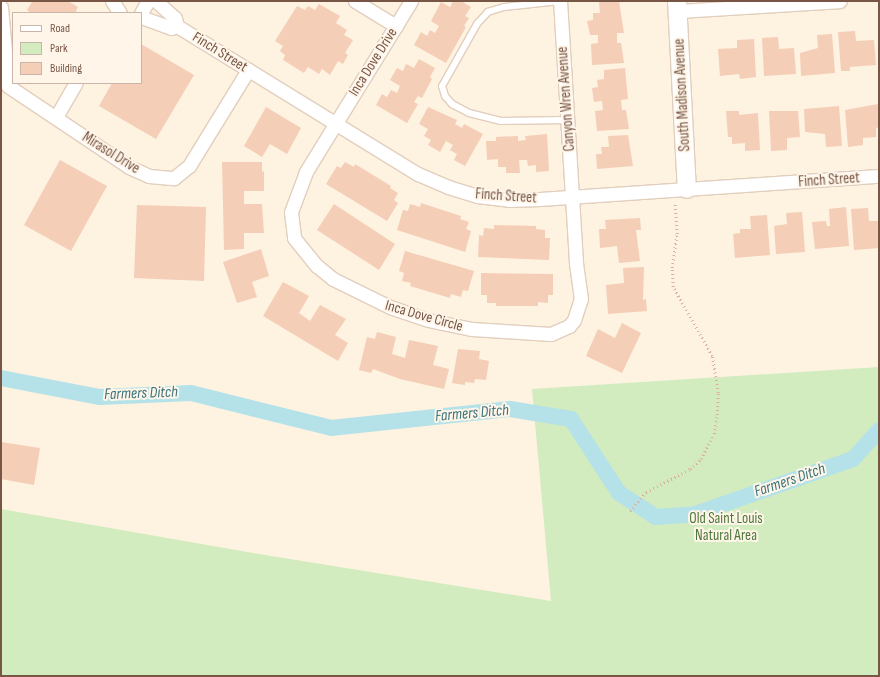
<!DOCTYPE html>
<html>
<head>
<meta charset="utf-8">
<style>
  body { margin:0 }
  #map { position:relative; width:880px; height:677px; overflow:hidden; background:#fef2e1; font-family:"Sofia Sans Condensed",sans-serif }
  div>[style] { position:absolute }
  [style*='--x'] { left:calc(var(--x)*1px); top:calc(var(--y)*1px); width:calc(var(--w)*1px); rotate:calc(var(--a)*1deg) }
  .green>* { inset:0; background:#d2ecbf }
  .canal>* { height:16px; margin:-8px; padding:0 8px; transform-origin:8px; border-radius:8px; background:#b5e2e8 }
  .building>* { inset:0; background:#f5ceb7 }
  .path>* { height:2.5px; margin-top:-1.25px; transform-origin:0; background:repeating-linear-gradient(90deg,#dab19b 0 1px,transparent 0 4px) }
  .roads { filter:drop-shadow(1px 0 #e2cebd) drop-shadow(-1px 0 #e2cebd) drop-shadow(0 1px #e2cebd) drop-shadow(0 -1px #e2cebd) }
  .lane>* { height:6px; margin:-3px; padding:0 3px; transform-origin:3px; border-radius:3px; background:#fff }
  .street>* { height:13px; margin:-6.5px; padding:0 6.5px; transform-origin:6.5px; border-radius:6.5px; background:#fff }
  .secondary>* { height:18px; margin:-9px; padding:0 9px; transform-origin:9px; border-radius:9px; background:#fff }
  span { translate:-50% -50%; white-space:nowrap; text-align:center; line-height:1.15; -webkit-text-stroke:4px #fff6e9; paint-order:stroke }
  .street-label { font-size:15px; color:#775646 }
  .park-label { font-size:15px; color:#4e773c }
  .water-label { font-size:16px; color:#3a747d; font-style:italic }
  .frame { position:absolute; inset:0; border:2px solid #775646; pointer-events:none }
  .legend { position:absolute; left:12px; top:12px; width:130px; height:72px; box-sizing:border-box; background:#fff6e9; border:1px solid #c9b6a8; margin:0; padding:5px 7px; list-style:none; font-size:12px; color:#775646 }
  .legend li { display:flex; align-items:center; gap:8px; height:20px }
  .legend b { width:20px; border:1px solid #c9b6a8 }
</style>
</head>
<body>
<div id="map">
  <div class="green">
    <i style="clip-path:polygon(879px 367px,879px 676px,1px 676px,1px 509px,259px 554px,551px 601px,532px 389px)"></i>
  </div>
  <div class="canal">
    <i style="--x:1;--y:378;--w:101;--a:10.9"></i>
    <i style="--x:100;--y:397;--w:91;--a:-2.5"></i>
    <i style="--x:191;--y:393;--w:144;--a:14"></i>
    <i style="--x:331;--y:428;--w:180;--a:-6.1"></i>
    <i style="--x:510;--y:409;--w:62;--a:9.3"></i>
    <i style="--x:571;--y:419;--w:88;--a:57"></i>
    <i style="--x:619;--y:493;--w:44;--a:33"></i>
    <i style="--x:656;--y:517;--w:39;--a:-4"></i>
    <i style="--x:695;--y:514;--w:167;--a:-19.2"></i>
    <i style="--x:853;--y:459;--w:39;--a:-48"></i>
  </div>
  <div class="building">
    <i style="clip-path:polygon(30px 1px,68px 1px,78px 7px,75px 13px,31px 13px,27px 10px,32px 2px)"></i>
    <i style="clip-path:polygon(453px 1px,461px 1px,471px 7px,465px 16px,469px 18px,464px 26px,466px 27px,446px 63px,414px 45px,421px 32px,427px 36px,430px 30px,435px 33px,439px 26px,431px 21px,441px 2px,450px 7px)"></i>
    <i style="clip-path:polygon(619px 1px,624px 33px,617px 33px,617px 43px,621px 43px,624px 63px,592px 65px,591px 44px,598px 43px,598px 35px,590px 35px,587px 21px,593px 20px,593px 13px,600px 13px,599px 2px)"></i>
    <i style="clip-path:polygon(319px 4px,340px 16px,336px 23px,347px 30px,344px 35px,353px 40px,345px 53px,348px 55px,343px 64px,338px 61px,330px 75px,322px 69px,319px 74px,308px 67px,304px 73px,283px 60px,285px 55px,280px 51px,283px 46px,275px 41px,297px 6px,305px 10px,308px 6px,315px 10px)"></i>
    <i style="clip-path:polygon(855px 31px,856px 41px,874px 40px,876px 65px,850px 67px,850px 71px,841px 71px,838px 32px)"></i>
    <i style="clip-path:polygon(832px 34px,835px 73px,801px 76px,800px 53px,818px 48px,817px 35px)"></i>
    <i style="clip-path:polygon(778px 37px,779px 49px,794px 48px,796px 74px,764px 76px,762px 38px)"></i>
    <i style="clip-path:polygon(754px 39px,756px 77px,740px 79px,739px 74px,720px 76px,718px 49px,737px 48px,737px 40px)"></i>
    <i style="clip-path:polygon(141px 44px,194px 75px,156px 139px,99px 106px,112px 83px,141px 83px)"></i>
    <i style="clip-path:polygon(419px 59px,435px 68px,430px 77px,432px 79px,422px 98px,418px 96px,414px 102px,418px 104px,407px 123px,376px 105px,382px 94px,387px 97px,391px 90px,397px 93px,400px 86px,390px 80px,397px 68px,403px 71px,406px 64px,414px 68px)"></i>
    <i style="clip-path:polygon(625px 68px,628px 99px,621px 100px,622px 110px,626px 110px,629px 129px,597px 131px,595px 111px,603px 110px,602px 101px,594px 102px,592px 88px,598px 87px,597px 80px,604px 79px,604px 70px)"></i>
    <i style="clip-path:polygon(878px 104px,879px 127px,876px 128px,876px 137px,863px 138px,863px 145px,848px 147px,845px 110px)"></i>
    <i style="clip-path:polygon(839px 106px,842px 146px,826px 147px,825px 134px,805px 132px,804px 109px)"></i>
    <i style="clip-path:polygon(266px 107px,301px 128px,287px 154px,270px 144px,262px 157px,244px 146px)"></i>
    <i style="clip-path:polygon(428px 107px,457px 120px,455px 124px,462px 128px,464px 124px,483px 134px,465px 166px,454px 160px,457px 154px,450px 150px,453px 145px,446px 141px,440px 152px,428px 145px,431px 140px,424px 136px,428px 129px,419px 124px)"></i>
    <i style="clip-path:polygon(726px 111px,739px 111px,739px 115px,758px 113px,760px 150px,745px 151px,745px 143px,732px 144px,732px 137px,728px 137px)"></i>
    <i style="clip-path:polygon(769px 111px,798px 111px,800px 137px,787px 138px,787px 150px,771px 151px)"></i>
    <i style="clip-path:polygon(547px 134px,549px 171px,536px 172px,536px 165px,528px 166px,527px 160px,519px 160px,520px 173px,506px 173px,506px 167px,498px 167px,498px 159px,487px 160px,486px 141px,496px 141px,496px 137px,518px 136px,518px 141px,526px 140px,525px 136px)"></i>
    <i style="clip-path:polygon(628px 135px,633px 166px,597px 169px,596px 154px,602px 154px,601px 147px,609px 147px,608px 136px)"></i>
    <i style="clip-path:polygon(60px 160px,107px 186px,71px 251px,24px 225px)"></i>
    <i style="clip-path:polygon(222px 162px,262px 162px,262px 172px,264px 171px,264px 191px,244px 191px,244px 204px,262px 204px,264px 233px,244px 233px,244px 249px,224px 250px)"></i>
    <i style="clip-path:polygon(345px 162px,354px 167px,355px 164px,391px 186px,390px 188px,398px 193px,394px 200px,398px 203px,387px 221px,326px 184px,337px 166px,341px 168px)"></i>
    <i style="clip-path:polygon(421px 203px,461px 216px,460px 219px,469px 222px,466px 229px,471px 231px,465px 252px,397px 230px,403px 210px,408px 211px,410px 204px,420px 207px)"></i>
    <i style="clip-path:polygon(334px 204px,395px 244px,379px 270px,317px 230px)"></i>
    <i style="clip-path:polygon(137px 205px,206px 207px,204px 281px,134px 278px)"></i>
    <i style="clip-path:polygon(846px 207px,849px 246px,815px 249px,812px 222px,826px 221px,827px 226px,830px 226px,829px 209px)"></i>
    <i style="clip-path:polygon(868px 208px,869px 221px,879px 221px,879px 248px,854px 250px,851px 209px)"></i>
    <i style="clip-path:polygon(802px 212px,805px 252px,776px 254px,774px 226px,787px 224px,786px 213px)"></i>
    <i style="clip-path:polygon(767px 215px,770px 255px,735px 258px,733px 234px,740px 233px,740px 229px,751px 229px,750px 216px)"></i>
    <i style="clip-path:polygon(640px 218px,641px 230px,636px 230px,640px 261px,619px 263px,617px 246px,600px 248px,599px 229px,606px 229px,605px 220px)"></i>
    <i style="clip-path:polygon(494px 225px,536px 226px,536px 229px,545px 230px,545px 238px,550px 238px,549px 260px,478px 257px,479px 235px,483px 236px,484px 228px,494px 229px)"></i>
    <i style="clip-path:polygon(261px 249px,269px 276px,252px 282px,257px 297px,237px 303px,223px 262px)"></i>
    <i style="clip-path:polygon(405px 251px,474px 271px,468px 291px,463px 290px,461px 297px,451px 294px,450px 298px,410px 286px,411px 283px,402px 281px,404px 273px,399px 271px)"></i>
    <i style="clip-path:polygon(644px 267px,643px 300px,646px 299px,647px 311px,608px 314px,606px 285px,624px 283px,623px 268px)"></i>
    <i style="clip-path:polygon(481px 273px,553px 274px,553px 295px,548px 295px,548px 303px,538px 302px,538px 306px,496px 306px,496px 303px,487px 303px,487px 295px,481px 295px)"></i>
    <i style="clip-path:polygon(283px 282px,309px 296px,299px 313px,310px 321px,320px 305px,346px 319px,335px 335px,348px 343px,338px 361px,263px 316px)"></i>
    <i style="clip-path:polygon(622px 323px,641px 333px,622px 373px,586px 356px,598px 329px,615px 338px)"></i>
    <i style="clip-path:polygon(377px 332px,396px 337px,392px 354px,405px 358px,409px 340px,438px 346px,433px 365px,449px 369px,444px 389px,400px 379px,373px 369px,371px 373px,359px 370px,367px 337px,375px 339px)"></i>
    <i style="clip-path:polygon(458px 349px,480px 351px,479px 359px,489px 361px,486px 380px,475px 379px,474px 383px,465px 382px,465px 385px,452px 383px)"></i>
    <i style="clip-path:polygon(1px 442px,40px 448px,34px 485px,1px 479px)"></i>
  </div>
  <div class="path">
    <i style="--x:630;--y:511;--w:25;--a:-50"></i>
    <i style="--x:646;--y:492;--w:50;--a:-27.6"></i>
    <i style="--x:690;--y:469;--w:15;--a:-42"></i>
    <i style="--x:701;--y:459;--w:28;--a:-63"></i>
    <i style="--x:714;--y:434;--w:19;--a:-81"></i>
    <i style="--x:717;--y:415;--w:22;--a:-87"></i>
    <i style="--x:718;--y:393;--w:37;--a:-99"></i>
    <i style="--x:712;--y:356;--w:79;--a:-119.5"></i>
    <i style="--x:673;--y:287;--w:19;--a:-93"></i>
    <i style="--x:672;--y:268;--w:34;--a:-82"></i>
    <i style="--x:677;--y:234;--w:32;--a:-94"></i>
  </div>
  <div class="roads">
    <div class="lane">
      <i style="--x:560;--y:1;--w:56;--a:173.9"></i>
      <i style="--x:504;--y:7;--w:17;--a:163"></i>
      <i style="--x:488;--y:12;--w:16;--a:133"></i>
      <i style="--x:477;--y:24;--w:71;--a:119.4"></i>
      <i style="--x:442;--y:86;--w:10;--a:73"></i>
      <i style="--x:445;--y:96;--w:11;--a:49"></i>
      <i style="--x:452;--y:104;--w:19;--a:28"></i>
      <i style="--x:469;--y:113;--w:32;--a:14"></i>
      <i style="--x:500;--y:121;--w:67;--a:-0.9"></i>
    </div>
    <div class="street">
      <i style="--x:112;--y:1;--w:14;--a:56"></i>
      <i style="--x:156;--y:1;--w:25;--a:42"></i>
      <i style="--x:175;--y:18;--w:8;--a:76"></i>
      <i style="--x:177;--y:26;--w:283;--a:31.6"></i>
      <i style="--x:418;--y:174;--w:33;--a:23"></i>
      <i style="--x:448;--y:187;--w:30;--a:17"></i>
      <i style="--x:477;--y:196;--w:32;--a:7"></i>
      <i style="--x:509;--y:200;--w:30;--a:-2"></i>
      <i style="--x:539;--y:199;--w:341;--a:-3.9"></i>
      <i style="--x:355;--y:1;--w:48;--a:31.4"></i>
      <i style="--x:411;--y:1;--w:201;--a:121.6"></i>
      <i style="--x:306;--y:172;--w:43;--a:110.6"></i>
      <i style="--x:291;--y:212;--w:26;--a:83"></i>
      <i style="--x:294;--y:238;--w:36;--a:51"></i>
      <i style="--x:317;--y:266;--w:21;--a:39"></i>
      <i style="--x:333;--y:279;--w:64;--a:26.2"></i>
      <i style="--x:390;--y:307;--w:40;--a:18.9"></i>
      <i style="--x:428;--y:320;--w:45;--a:11.6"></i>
      <i style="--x:472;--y:329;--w:79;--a:3.6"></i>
      <i style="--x:551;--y:334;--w:20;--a:-24"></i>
      <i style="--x:569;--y:326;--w:8;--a:-50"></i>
      <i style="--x:574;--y:320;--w:22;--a:-72"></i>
      <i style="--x:581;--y:299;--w:37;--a:-98"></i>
      <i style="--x:576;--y:262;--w:261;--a:-93.5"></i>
      <i style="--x:1;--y:7;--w:79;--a:84.9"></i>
      <i style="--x:8;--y:86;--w:146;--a:33.8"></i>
      <i style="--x:129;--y:167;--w:22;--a:24"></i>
      <i style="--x:149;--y:176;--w:25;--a:5"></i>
      <i style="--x:174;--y:178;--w:19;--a:-39"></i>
      <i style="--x:189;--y:166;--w:113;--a:-58.4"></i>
      <i style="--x:677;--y:11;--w:163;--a:-3.5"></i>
      <i style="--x:141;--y:13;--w:14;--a:-60"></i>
      <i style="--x:141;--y:17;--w:32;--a:20"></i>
      <i style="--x:171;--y:28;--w:6;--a:-18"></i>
      <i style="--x:56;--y:117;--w:39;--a:-60"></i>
    </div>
    <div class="secondary">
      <i style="--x:677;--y:1;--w:188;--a:87"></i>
    </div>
  </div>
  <div class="street-label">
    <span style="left:220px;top:52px;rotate:32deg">Finch Street</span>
    <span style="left:373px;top:62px;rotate:-58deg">Inca Dove Drive</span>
    <span style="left:682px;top:95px;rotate:-93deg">South Madison Avenue</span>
    <span style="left:566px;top:99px;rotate:-94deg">Canyon Wren Avenue</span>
    <span style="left:111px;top:153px;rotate:32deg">Mirasol Drive</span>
    <span style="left:829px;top:180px;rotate:-4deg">Finch Street</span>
    <span style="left:506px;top:196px;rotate:4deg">Finch Street</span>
    <span style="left:424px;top:316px;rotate:16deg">Inca Dove Circle</span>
  </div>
  <div class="park-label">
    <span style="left:726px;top:527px">Old Saint Louis<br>Natural Area</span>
  </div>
  <div class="water-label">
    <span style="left:141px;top:394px;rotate:-2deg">Farmers Ditch</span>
    <span style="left:472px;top:414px;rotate:-5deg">Farmers Ditch</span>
    <span style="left:790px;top:481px;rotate:-19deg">Farmers Ditch</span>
  </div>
  <div class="frame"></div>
  <ul class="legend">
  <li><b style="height:5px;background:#fff"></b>Road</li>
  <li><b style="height:11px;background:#d2ecbf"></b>Park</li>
  <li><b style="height:11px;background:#f5ceb7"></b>Building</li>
  </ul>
</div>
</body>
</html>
